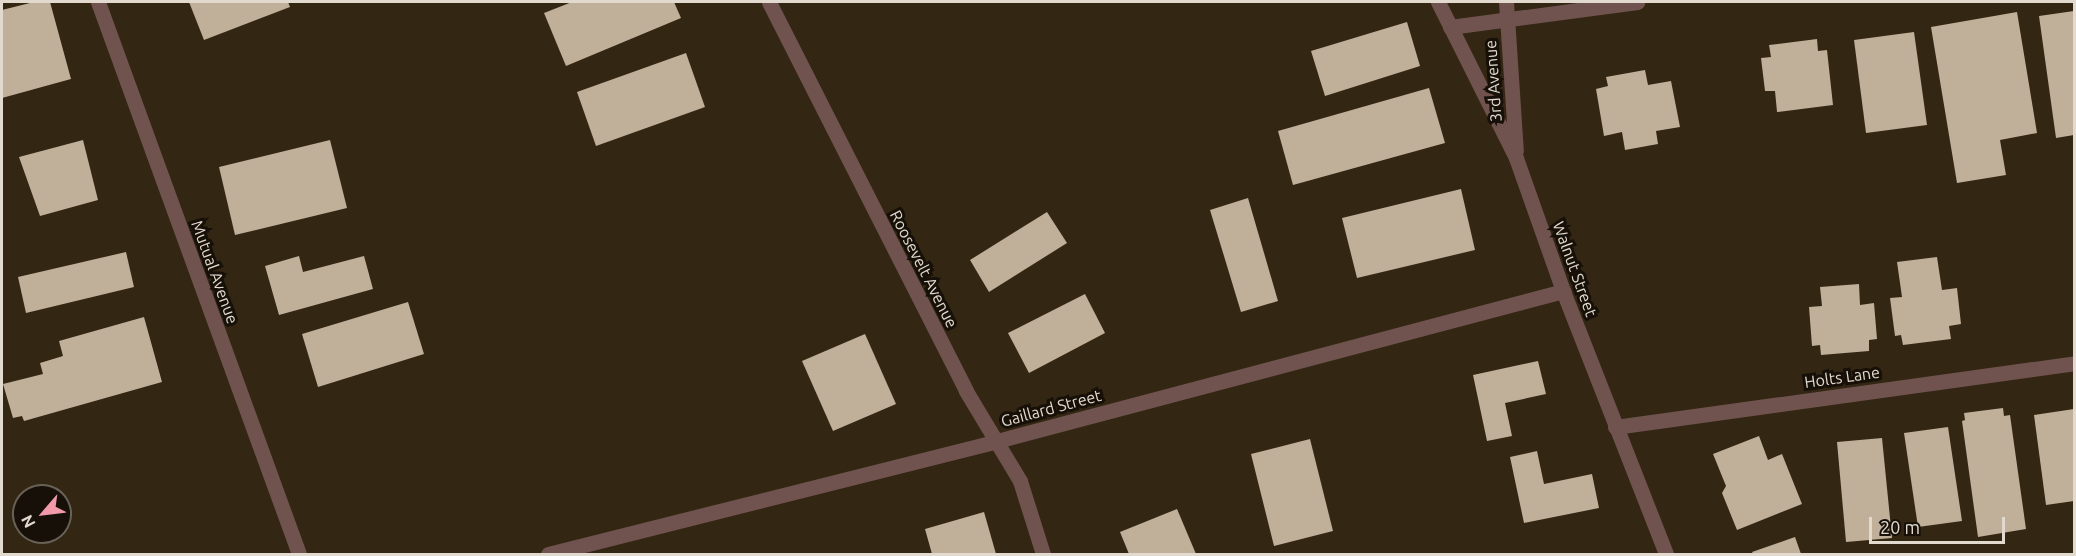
<!DOCTYPE html>
<html>
<head>
<meta charset="utf-8">
<style>
  body { margin:0 }
  #map { position:relative; width:2076px; height:556px; overflow:hidden; background:#332613; font-family:Ubuntu,sans-serif }
  div>[style] { position:absolute }
  [style*='--x'] { left:calc(var(--x)*1px); top:calc(var(--y)*1px); width:calc(var(--w)*1px); rotate:calc(var(--a)*1deg) }
  .building>* { inset:0; background:#c0b099 }
  .street>* { height:15px; margin:-7.5px; padding:0 7.5px; transform-origin:7.5px; border-radius:7.5px; background:#70534f }
  span { translate:-50% -50%; white-space:nowrap; text-align:center; line-height:1.15; -webkit-text-stroke:6px #161008; paint-order:stroke }
  .street-label { font-size:16px; color:#e2dace }
  .frame { position:absolute; inset:0; border:3px solid #e2dace; pointer-events:none }
  .north { position:absolute; left:12px; top:484px; width:60px; height:60px; box-sizing:border-box; background:#161008; border:2px solid #686157; border-radius:50%; rotate:242deg; font-size:16px; font-weight:700; line-height:24px; text-align:center; color:#e2dace }
  .north::after { content:''; display:block; margin:auto; width:21px; height:27px; background:#f39aaa; clip-path:polygon(50% 0,100% 100%,50% 72%,0 100%) }
  .scale { position:absolute; left:1869px; top:517px; width:136px; height:27px; box-sizing:border-box; border:3px solid #e2dace; border-top:0; padding-left:8px; font-size:18px; line-height:21px; white-space:nowrap; color:#e2dace; -webkit-text-stroke:4px #161008; paint-order:stroke }
</style>
</head>
<body>
<div id="map">
  <div class="building">
    <i style="clip-path:polygon(34px 2px,50px 2px,71px 79px,2px 98px,2px 10px)"></i>
    <i style="clip-path:polygon(189px 2px,288px 2px,290px 7px,204px 40px)"></i>
    <i style="clip-path:polygon(572px 2px,674px 2px,681px 18px,566px 66px,544px 13px)"></i>
    <i style="clip-path:polygon(2074px 11px,2074px 135px,2056px 138px,2039px 16px)"></i>
    <i style="clip-path:polygon(2017px 12px,2037px 133px,2000px 140px,2006px 175px,1957px 183px,1931px 27px)"></i>
    <i style="clip-path:polygon(1407px 22px,1420px 66px,1325px 96px,1311px 51px)"></i>
    <i style="clip-path:polygon(1914px 32px,1927px 125px,1866px 133px,1854px 40px)"></i>
    <i style="clip-path:polygon(1817px 39px,1818px 51px,1827px 50px,1833px 105px,1777px 112px,1775px 91px,1765px 91px,1761px 58px,1771px 57px,1769px 45px)"></i>
    <i style="clip-path:polygon(686px 53px,705px 107px,596px 146px,577px 92px)"></i>
    <i style="clip-path:polygon(1645px 70px,1648px 85px,1671px 81px,1680px 127px,1656px 131px,1658px 144px,1625px 150px,1622px 132px,1604px 136px,1596px 89px,1608px 86px,1606px 77px)"></i>
    <i style="clip-path:polygon(1429px 88px,1445px 143px,1293px 185px,1278px 131px)"></i>
    <i style="clip-path:polygon(83px 140px,98px 200px,40px 216px,19px 157px)"></i>
    <i style="clip-path:polygon(330px 140px,347px 208px,235px 235px,219px 167px)"></i>
    <i style="clip-path:polygon(1461px 189px,1475px 250px,1357px 278px,1342px 218px)"></i>
    <i style="clip-path:polygon(1248px 198px,1278px 301px,1241px 312px,1210px 210px)"></i>
    <i style="clip-path:polygon(1047px 212px,1067px 243px,989px 292px,970px 260px)"></i>
    <i style="clip-path:polygon(126px 252px,134px 287px,26px 313px,18px 277px)"></i>
    <i style="clip-path:polygon(299px 256px,303px 272px,364px 256px,373px 289px,279px 315px,265px 266px)"></i>
    <i style="clip-path:polygon(1937px 257px,1942px 290px,1957px 288px,1961px 324px,1949px 326px,1951px 339px,1903px 345px,1901px 335px,1895px 336px,1890px 298px,1902px 297px,1897px 262px)"></i>
    <i style="clip-path:polygon(1859px 284px,1860px 305px,1874px 303px,1877px 339px,1869px 340px,1869px 351px,1821px 355px,1820px 345px,1812px 346px,1809px 307px,1822px 306px,1820px 287px)"></i>
    <i style="clip-path:polygon(1085px 294px,1105px 333px,1029px 373px,1008px 333px)"></i>
    <i style="clip-path:polygon(408px 302px,424px 354px,318px 387px,302px 334px)"></i>
    <i style="clip-path:polygon(144px 317px,162px 382px,24px 421px,22px 416px,13px 418px,3px 384px,43px 374px,40px 363px,63px 356px,59px 341px)"></i>
    <i style="clip-path:polygon(865px 334px,896px 404px,833px 431px,802px 361px)"></i>
    <i style="clip-path:polygon(1538px 361px,1546px 394px,1505px 403px,1512px 436px,1487px 441px,1473px 375px)"></i>
    <i style="clip-path:polygon(2003px 408px,2004px 416px,2010px 415px,2026px 529px,1978px 537px,1962px 421px,1965px 420px,1964px 413px)"></i>
    <i style="clip-path:polygon(2074px 409px,2074px 501px,2046px 505px,2034px 415px)"></i>
    <i style="clip-path:polygon(1948px 427px,1962px 521px,1918px 527px,1904px 433px)"></i>
    <i style="clip-path:polygon(1759px 436px,1768px 460px,1782px 454px,1802px 504px,1737px 530px,1722px 493px,1726px 486px,1713px 454px)"></i>
    <i style="clip-path:polygon(1882px 438px,1892px 538px,1846px 542px,1837px 442px)"></i>
    <i style="clip-path:polygon(1310px 439px,1333px 531px,1274px 546px,1251px 454px)"></i>
    <i style="clip-path:polygon(1537px 451px,1544px 484px,1592px 474px,1599px 508px,1524px 523px,1510px 457px)"></i>
    <i style="clip-path:polygon(1177px 509px,1196px 554px,1129px 554px,1120px 532px)"></i>
    <i style="clip-path:polygon(984px 512px,996px 554px,932px 554px,925px 529px)"></i>
    <i style="clip-path:polygon(1795px 537px,1801px 554px,1753px 554px,1752px 552px)"></i>
  </div>
  <div class="street">
    <i style="--x:98;--y:2;--w:587;--a:69.99"></i>
    <i style="--x:769;--y:2;--w:436;--a:63.1"></i>
    <i style="--x:966;--y:391;--w:105;--a:59"></i>
    <i style="--x:1020;--y:481;--w:77;--a:72.5"></i>
    <i style="--x:1438;--y:2;--w:174;--a:63.4"></i>
    <i style="--x:1516;--y:158;--w:141;--a:70.5"></i>
    <i style="--x:1563;--y:291;--w:282;--a:68.6"></i>
    <i style="--x:1506;--y:2;--w:149;--a:86.2"></i>
    <i style="--x:1450;--y:27;--w:189;--a:-7.6"></i>
    <i style="--x:1615;--y:427;--w:463;--a:-7.9"></i>
    <i style="--x:548;--y:554;--w:463;--a:-14.1"></i>
    <i style="--x:997;--y:441;--w:586;--a:-14.84"></i>
  </div>
  <div class="street-label">
    <span style="left:1493px;top:81px;rotate:-94deg">3rd Avenue</span>
    <span style="left:924px;top:269px;rotate:63deg">Roosevelt Avenue</span>
    <span style="left:1575px;top:269px;rotate:70deg">Walnut Street</span>
    <span style="left:215px;top:272px;rotate:70deg">Mutual Avenue</span>
    <span style="left:1842px;top:377px;rotate:-8deg">Holts Lane</span>
    <span style="left:1051px;top:408px;rotate:-15deg">Gaillard Street</span>
  </div>
  <div class="frame"></div>
  <div class="north">N</div>
  <div class="scale">20 m</div>
</div>
</body>
</html>
